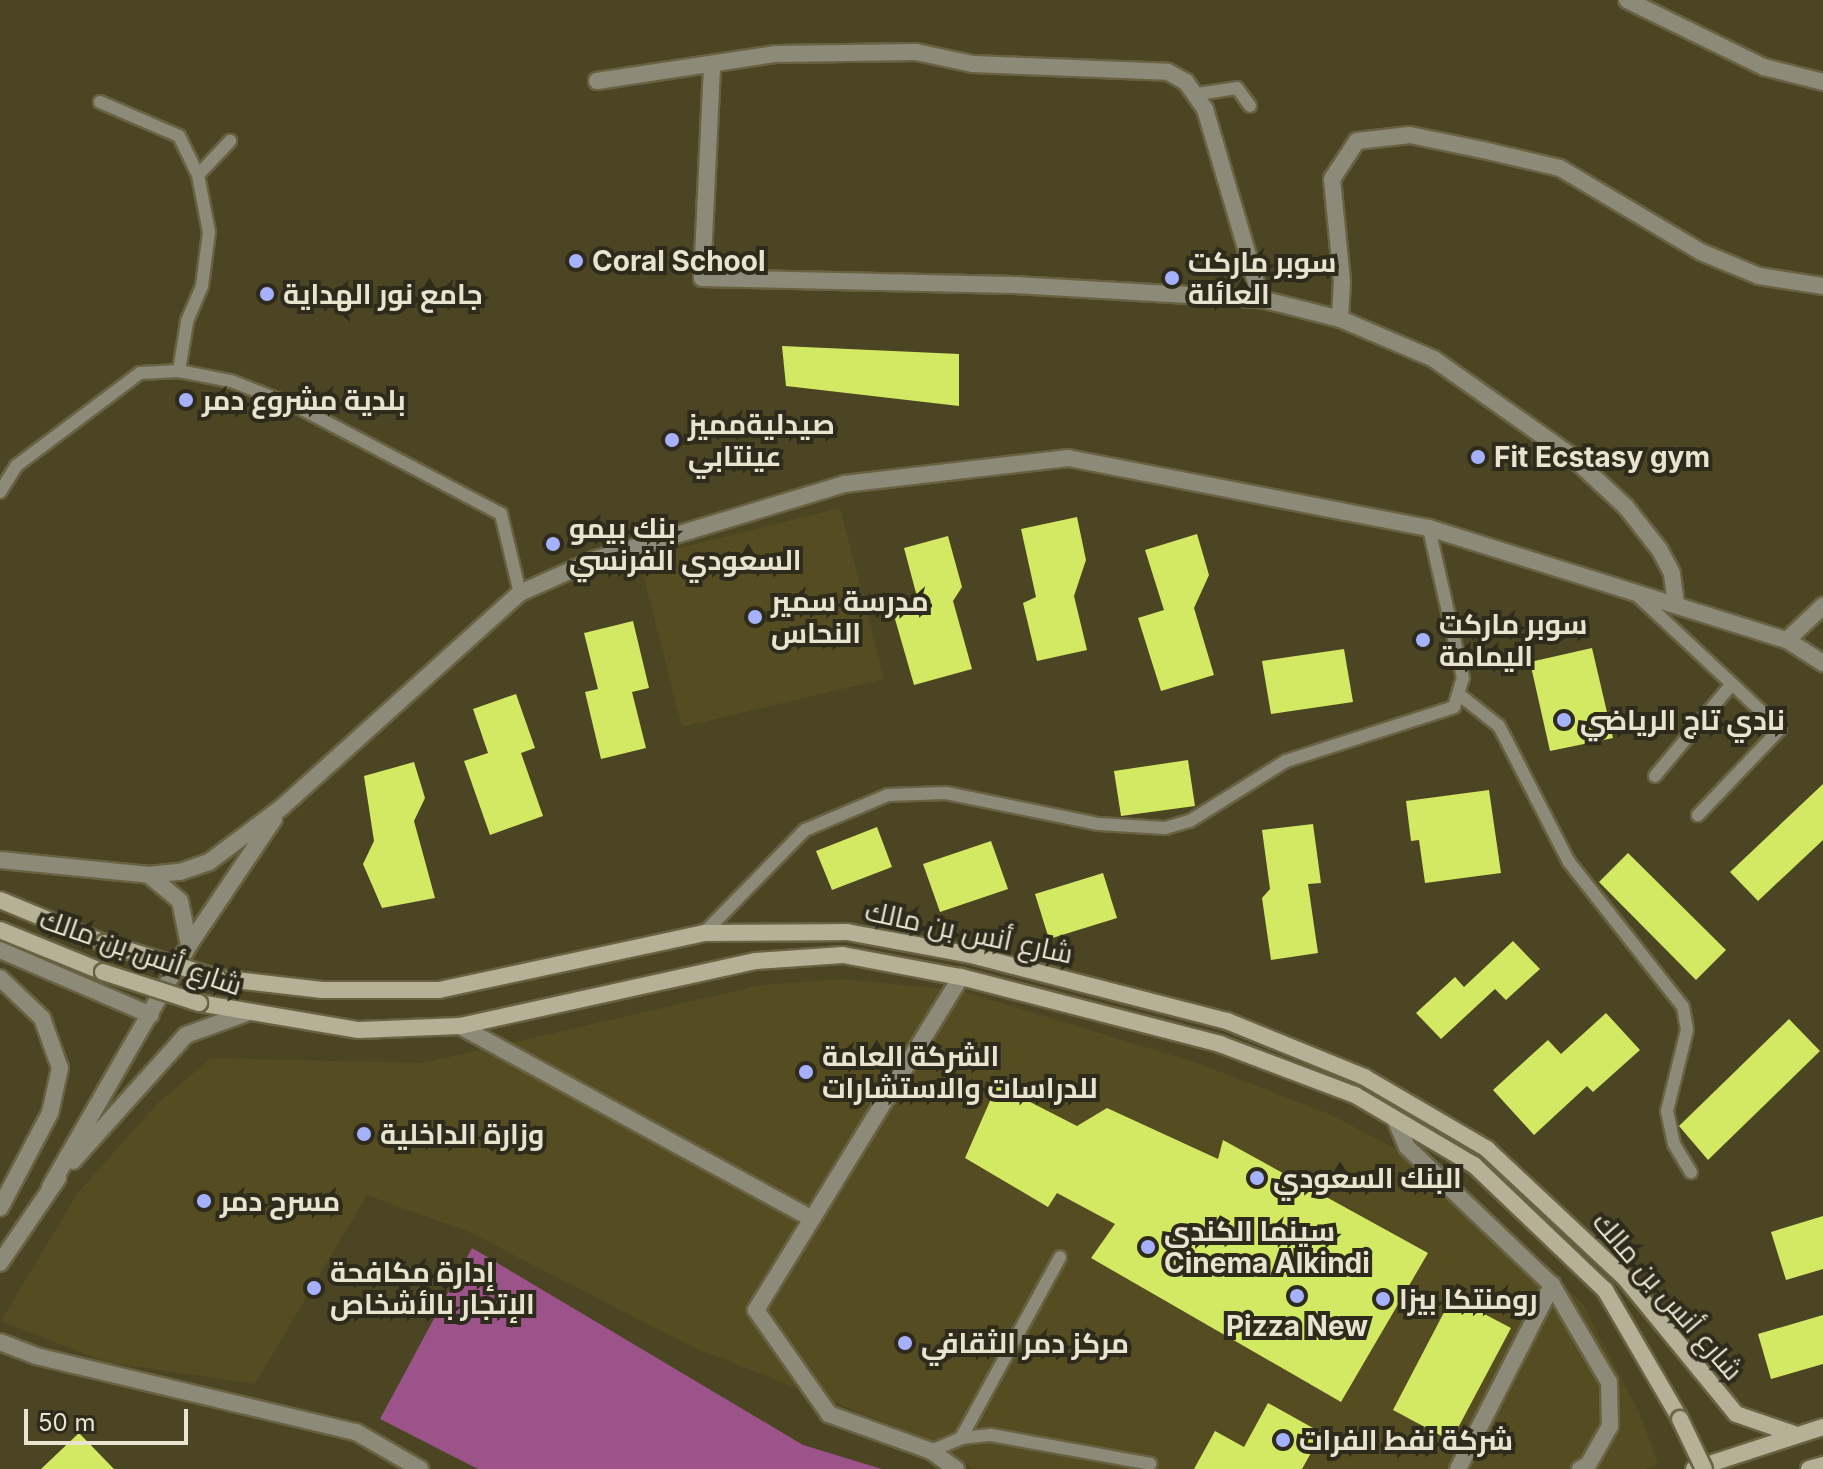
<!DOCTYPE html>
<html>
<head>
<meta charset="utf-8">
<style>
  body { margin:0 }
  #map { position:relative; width:1823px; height:1469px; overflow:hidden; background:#4c4523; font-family:Inter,Cairo,sans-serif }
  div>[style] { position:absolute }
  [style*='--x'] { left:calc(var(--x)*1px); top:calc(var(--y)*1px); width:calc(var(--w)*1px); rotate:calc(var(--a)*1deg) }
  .built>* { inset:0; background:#554c21 }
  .green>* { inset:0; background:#9c538a }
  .building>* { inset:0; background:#d4e963 }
  .roads { filter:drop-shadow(2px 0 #686242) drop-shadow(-2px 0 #686242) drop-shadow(0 2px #686242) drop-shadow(0 -2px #686242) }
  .service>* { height:12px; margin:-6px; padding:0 6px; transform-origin:6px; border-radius:6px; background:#8d8a7a }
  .minor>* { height:16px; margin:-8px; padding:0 8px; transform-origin:8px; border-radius:8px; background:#8d8a7a }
  .tertiary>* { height:16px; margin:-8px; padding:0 8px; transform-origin:8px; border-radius:8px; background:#8d8a7a }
  .secondary>* { height:16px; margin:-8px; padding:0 8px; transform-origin:8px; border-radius:8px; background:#b5b096 }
  .bridges { filter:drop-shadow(2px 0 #686242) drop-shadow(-2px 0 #686242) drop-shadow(0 2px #686242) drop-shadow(0 -2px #686242) }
  .secondary-bridge>* { height:16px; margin:-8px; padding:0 8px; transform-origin:8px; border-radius:8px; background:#b5b096 }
  .dots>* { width:22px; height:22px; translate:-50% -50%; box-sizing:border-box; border:4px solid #2f2b1c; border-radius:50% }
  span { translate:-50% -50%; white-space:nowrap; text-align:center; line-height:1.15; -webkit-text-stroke:8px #2f2b1c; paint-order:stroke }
  .poi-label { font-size:28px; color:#e8e4d0; font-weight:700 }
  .left { translate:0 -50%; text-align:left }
  .street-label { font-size:28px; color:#e8e4d0 }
  .scale { position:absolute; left:24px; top:1409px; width:164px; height:36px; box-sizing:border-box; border:4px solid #e8e4d0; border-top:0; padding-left:10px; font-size:24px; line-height:28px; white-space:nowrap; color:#e8e4d0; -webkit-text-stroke:6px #2f2b1c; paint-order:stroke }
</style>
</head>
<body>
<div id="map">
  <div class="built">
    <i style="clip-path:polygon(840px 508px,884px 679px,682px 727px,639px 558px)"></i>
    <i style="clip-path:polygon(842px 979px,962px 991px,1200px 1064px,1329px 1114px,1454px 1179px,1582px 1303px,1639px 1412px,1658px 1464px,1646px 1469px,974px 1469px,937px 1443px,693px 1347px,469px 1232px,367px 1195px,255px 1384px,106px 1362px,1px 1321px,78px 1193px,157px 1104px,211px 1058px,423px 1063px,762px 985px)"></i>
  </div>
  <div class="green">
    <i style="clip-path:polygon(472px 1248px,803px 1445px,882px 1469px,478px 1469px,380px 1419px)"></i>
  </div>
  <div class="building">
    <i style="clip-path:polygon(782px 346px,959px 354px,959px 406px,786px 386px)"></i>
    <i style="clip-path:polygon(1077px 517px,1086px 560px,1074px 596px,1087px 650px,1037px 661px,1023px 603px,1036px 597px,1021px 529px)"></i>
    <i style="clip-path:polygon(1197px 534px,1209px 575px,1194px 608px,1214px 675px,1161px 691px,1138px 618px,1164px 610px,1145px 550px)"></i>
    <i style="clip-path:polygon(948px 536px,962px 587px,953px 601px,972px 669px,914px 685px,895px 619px,916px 593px,904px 548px)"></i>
    <i style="clip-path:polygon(633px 621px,649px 688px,632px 692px,646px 748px,601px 759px,585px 692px,598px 689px,584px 633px)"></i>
    <i style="clip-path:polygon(1592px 648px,1613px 738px,1550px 751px,1530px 662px)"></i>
    <i style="clip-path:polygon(1344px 649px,1353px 702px,1271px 714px,1262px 661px)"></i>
    <i style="clip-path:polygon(516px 694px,535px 748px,521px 753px,543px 816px,490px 835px,464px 761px,488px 753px,473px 709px)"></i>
    <i style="clip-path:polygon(1188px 760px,1195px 806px,1121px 816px,1114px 771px)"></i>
    <i style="clip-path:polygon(414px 762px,425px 798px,414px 821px,435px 898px,382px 908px,363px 864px,374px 841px,364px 776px)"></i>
    <i style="clip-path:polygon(1823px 784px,1823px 840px,1758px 901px,1730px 872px)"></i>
    <i style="clip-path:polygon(1489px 790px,1501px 873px,1425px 883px,1419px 840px,1411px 841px,1406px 801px)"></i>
    <i style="clip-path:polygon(1313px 824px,1321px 883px,1308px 884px,1318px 953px,1271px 960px,1262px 898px,1270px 889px,1262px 830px)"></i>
    <i style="clip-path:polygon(877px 827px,892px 867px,832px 890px,816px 851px)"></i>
    <i style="clip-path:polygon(991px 841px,1008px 889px,940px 912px,923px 864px)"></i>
    <i style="clip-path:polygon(1628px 853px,1726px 950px,1696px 980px,1599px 882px)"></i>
    <i style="clip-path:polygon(1103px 873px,1117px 918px,1049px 939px,1035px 894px)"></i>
    <i style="clip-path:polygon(1513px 941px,1540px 969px,1506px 1000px,1495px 989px,1441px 1039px,1416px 1013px,1455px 977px,1464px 987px)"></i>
    <i style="clip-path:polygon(1606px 1013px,1640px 1050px,1593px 1092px,1587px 1086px,1534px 1135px,1493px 1090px,1548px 1040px,1561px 1054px)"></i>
    <i style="clip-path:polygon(1789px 1019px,1820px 1051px,1708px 1160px,1679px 1126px)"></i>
    <i style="clip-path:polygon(997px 1085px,1077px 1126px,1107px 1108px,1218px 1159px,1223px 1140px,1428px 1253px,1341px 1402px,1091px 1258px,1115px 1224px,1057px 1193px,1048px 1207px,965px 1158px)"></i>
    <i style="clip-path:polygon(1823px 1216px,1823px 1269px,1786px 1280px,1771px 1232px)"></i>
    <i style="clip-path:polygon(1452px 1297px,1511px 1328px,1451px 1441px,1393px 1410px)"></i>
    <i style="clip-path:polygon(1823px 1315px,1823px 1364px,1771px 1379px,1758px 1334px)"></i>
    <i style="clip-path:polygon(1268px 1403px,1322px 1433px,1302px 1469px,1194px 1469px,1215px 1431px,1244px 1447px)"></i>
    <i style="clip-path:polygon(79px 1433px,114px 1469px,41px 1469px)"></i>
  </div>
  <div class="roads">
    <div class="service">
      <i style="--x:1197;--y:94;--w:40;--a:-8.5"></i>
      <i style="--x:1237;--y:88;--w:22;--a:54"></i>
      <i style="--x:100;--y:102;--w:86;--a:23.3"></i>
      <i style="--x:179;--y:136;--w:43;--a:64"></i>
      <i style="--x:198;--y:175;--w:58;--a:79.1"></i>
      <i style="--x:209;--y:232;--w:54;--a:97.4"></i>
      <i style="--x:202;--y:286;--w:39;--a:113"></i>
      <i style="--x:187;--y:322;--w:50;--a:99.3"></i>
      <i style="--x:198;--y:175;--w:47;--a:-46.7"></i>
      <i style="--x:0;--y:492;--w:31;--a:-58"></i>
      <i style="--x:16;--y:466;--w:155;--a:-36.9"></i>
      <i style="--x:140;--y:373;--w:39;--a:-3"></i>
      <i style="--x:179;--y:371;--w:53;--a:10.9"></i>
      <i style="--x:231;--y:381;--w:74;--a:21.4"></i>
      <i style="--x:300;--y:408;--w:227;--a:27.8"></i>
      <i style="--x:501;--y:514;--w:81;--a:76.5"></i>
      <i style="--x:1637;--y:595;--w:196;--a:43.1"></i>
      <i style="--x:1780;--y:729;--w:119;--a:133.6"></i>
      <i style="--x:1461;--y:696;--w:48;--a:38.3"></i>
      <i style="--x:1499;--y:726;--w:153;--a:62.8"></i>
      <i style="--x:1569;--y:862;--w:184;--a:51.8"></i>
      <i style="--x:1683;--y:1007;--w:23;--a:80"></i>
      <i style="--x:1687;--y:1030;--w:83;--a:103.9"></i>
      <i style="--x:1667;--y:1111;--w:34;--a:78"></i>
      <i style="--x:1674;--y:1144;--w:33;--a:59"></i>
      <i style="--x:1655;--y:776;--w:120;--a:-50.1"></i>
      <i style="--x:704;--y:933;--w:144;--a:-45.6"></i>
      <i style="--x:805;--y:830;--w:90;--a:-22.9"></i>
      <i style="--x:888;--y:795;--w:58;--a:-2"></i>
      <i style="--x:946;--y:793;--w:156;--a:11.5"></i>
      <i style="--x:1099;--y:824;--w:66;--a:3.5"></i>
      <i style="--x:1165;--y:828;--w:26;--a:-16"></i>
      <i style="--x:1190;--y:821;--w:113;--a:-32"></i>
      <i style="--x:1286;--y:761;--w:176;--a:-17.8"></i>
      <i style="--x:1454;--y:707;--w:30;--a:-73"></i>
      <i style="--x:1463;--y:678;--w:154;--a:-102.8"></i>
      <i style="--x:961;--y:1438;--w:206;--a:-61.3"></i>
      <i style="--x:931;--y:1451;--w:33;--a:-23"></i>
      <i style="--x:961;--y:1438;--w:30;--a:-6"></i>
      <i style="--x:991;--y:1435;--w:162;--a:10.3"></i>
    </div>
    <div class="minor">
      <i style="--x:1627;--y:0;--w:153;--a:26.1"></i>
      <i style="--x:1764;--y:67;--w:61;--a:14.3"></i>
      <i style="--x:712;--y:67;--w:211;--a:92.7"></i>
      <i style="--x:702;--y:278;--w:313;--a:1.3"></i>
      <i style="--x:1015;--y:285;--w:246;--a:3.3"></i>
      <i style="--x:1261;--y:299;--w:81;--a:14.2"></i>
      <i style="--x:597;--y:81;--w:181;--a:-8.6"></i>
      <i style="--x:776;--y:54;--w:140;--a:-0.8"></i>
      <i style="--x:916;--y:52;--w:58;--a:11.9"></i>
      <i style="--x:973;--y:64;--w:195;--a:2.3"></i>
      <i style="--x:1168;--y:72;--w:21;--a:29"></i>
      <i style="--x:1186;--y:82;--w:33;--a:55"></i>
      <i style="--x:1205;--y:109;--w:198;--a:73.6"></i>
      <i style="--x:1676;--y:603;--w:30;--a:-98"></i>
      <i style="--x:1672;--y:573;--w:27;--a:-118"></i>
      <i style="--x:1659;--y:549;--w:53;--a:-128.2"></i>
      <i style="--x:1626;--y:507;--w:76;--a:-137.1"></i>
      <i style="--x:1570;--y:455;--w:166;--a:-144.8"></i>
      <i style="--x:1434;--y:359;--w:102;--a:-156.9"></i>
      <i style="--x:1340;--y:319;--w:38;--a:-87"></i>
      <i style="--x:1342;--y:281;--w:102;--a:-95.6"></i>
      <i style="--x:1332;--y:179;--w:45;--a:-56.7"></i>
      <i style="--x:1357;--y:141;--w:53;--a:-6.5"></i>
      <i style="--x:1410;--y:135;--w:75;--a:11.6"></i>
      <i style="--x:1483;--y:150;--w:79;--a:13.2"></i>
      <i style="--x:1560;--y:168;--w:164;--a:30.8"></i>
      <i style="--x:1701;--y:252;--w:63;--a:22.5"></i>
      <i style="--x:1759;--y:276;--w:65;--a:8.9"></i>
      <i style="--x:1787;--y:640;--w:50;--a:-43.4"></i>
      <i style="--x:460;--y:1026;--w:400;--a:28.7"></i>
      <i style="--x:1396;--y:1121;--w:28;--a:67"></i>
      <i style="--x:1407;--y:1147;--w:200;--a:43.6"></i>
      <i style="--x:1552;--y:1285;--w:113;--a:59.6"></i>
      <i style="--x:1609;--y:1382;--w:44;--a:88.7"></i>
      <i style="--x:1610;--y:1426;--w:45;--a:119.4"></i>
      <i style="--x:1588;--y:1465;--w:9;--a:153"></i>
      <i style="--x:956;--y:1469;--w:31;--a:-144"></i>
      <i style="--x:931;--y:1451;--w:109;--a:-160.1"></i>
      <i style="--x:829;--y:1414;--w:127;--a:-125.1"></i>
      <i style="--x:756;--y:1310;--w:391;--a:-58.4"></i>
      <i style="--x:1458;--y:1469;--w:207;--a:-62.9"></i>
    </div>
    <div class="tertiary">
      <i style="--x:0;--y:860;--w:150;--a:5.7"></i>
      <i style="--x:149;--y:875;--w:40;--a:40"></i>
      <i style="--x:180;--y:901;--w:45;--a:78.4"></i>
      <i style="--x:149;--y:875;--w:31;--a:-6"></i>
      <i style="--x:180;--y:872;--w:31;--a:-19"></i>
      <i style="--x:209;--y:862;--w:90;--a:-36.9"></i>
      <i style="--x:281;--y:808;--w:321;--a:-42"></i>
      <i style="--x:520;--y:593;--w:83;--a:-24.1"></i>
      <i style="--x:596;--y:559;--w:259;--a:-16.8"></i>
      <i style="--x:844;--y:484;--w:226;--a:-6.6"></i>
      <i style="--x:1068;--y:458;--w:368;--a:11"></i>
      <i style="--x:1429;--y:528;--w:375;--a:17.4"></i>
      <i style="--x:1787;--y:640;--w:43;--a:32.6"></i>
      <i style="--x:0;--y:950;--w:164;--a:23.3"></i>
      <i style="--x:0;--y:978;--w:58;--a:43.6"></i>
      <i style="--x:42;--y:1018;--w:53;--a:70.2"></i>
      <i style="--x:60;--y:1068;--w:46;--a:102.5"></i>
      <i style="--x:50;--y:1113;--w:107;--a:117.8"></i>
      <i style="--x:73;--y:1161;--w:169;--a:-48.1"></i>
      <i style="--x:186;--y:1035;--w:62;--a:-19.9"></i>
      <i style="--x:50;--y:1187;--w:279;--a:-60.1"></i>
      <i style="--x:189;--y:945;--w:152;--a:-56"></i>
      <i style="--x:0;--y:1263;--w:103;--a:-55.7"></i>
      <i style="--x:0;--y:1342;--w:39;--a:21"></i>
      <i style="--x:36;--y:1356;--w:329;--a:13.4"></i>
      <i style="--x:356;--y:1432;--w:74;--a:30"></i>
    </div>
    <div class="secondary">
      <i style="--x:0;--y:900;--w:113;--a:22.5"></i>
      <i style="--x:0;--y:930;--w:111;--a:22.2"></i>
      <i style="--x:218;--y:978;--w:105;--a:6.6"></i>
      <i style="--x:322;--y:990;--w:117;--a:0"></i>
      <i style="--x:439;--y:990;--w:271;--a:-12.1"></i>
      <i style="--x:704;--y:933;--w:143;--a:-0.4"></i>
      <i style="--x:847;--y:932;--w:126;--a:10.5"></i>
      <i style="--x:971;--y:955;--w:264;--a:14.5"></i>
      <i style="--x:1227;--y:1021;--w:148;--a:22.2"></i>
      <i style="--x:1364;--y:1077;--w:143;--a:30.3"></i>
      <i style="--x:1487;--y:1149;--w:187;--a:43.1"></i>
      <i style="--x:1624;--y:1277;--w:177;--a:50.7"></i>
      <i style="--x:1736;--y:1414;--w:61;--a:19"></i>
      <i style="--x:199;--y:1003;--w:162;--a:9.6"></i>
      <i style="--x:359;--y:1030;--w:101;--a:-2.3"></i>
      <i style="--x:460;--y:1026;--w:303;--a:-12.4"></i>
      <i style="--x:756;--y:961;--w:87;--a:-3.9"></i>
      <i style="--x:843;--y:955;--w:120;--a:10.6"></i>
      <i style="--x:961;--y:977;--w:268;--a:14.5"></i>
      <i style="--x:1220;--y:1044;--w:144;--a:20.7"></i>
      <i style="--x:1355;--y:1095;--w:138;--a:30.5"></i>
      <i style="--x:1474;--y:1165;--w:181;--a:43.7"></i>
      <i style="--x:1605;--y:1290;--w:149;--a:59.8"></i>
      <i style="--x:1694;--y:1469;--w:136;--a:-18"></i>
      <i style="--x:1809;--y:1469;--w:15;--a:-16"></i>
    </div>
  </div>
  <div class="bridges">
    <div class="secondary-bridge">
      <i style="--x:104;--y:943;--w:119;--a:17.1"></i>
      <i style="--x:103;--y:972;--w:101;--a:17.9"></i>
      <i style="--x:1680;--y:1419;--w:55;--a:64.4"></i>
    </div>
  </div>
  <div class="dots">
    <i style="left:576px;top:261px;background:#a6b1fc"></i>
    <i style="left:1172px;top:278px;background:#a6b1fc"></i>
    <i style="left:267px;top:294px;background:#a6b1fc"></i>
    <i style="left:186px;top:400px;background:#a6b1fc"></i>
    <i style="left:672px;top:440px;background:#a6b1fc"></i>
    <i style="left:1478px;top:457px;background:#a6b1fc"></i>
    <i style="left:553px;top:544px;background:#a6b1fc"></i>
    <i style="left:755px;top:617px;background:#a6b1fc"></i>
    <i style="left:1423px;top:640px;background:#a6b1fc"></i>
    <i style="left:1564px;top:720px;background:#a6b1fc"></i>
    <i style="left:806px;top:1072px;background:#a6b1fc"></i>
    <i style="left:364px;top:1134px;background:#a6b1fc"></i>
    <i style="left:1257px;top:1178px;background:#a6b1fc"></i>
    <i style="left:204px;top:1201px;background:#a6b1fc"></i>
    <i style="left:1148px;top:1247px;background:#a6b1fc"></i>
    <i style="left:314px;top:1288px;background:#a6b1fc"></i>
    <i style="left:1297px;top:1296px;background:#a6b1fc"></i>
    <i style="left:1383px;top:1299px;background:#a6b1fc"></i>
    <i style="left:905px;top:1343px;background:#a6b1fc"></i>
    <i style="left:1283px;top:1440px;background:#a6b1fc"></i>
  </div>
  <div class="poi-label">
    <span class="left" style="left:592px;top:261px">Coral School</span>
    <span class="left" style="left:1188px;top:278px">سوبر ماركت<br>العائلة</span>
    <span class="left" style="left:283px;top:294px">جامع نور الهداية</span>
    <span class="left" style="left:202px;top:400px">بلدية مشروع دمر</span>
    <span class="left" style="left:688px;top:440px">صيدليةمميز<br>عينتابي</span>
    <span class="left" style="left:1494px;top:457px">Fit Ecstasy gym</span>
    <span class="left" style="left:569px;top:544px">بنك بيمو<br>السعودي الفرنسي</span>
    <span class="left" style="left:771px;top:617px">مدرسة سمير<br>النحاس</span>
    <span class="left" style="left:1439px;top:640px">سوبر ماركت<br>اليمامة</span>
    <span class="left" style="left:1580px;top:720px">نادي تاج الرياضي</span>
    <span class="left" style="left:822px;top:1072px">الشركة العامة<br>للدراسات والاستشارات</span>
    <span class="left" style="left:380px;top:1134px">وزارة الداخلية</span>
    <span class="left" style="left:1273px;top:1178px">البنك السعودي</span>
    <span class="left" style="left:220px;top:1201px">مسرح دمر</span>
    <span class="left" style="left:1164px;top:1247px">سينما الكندي<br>Cinema Alkindi</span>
    <span class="left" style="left:330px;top:1288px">إدارة مكافحة<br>الإتجار بالأشخاص</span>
    <span class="left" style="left:1399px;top:1299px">رومنتكا بيزا</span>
    <span style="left:1297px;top:1326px">Pizza New</span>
    <span class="left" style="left:921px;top:1343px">مركز دمر الثقافي</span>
    <span class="left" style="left:1299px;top:1440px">شركة نفط الفرات</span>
  </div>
  <div class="street-label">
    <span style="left:969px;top:932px;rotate:12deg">شارع أنس بن مالك</span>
    <span style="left:141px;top:952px;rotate:19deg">شارع أنس بن مالك</span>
    <span style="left:1668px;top:1296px;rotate:49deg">شارع أنس بن مالك</span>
  </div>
  <div class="scale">50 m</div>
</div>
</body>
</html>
